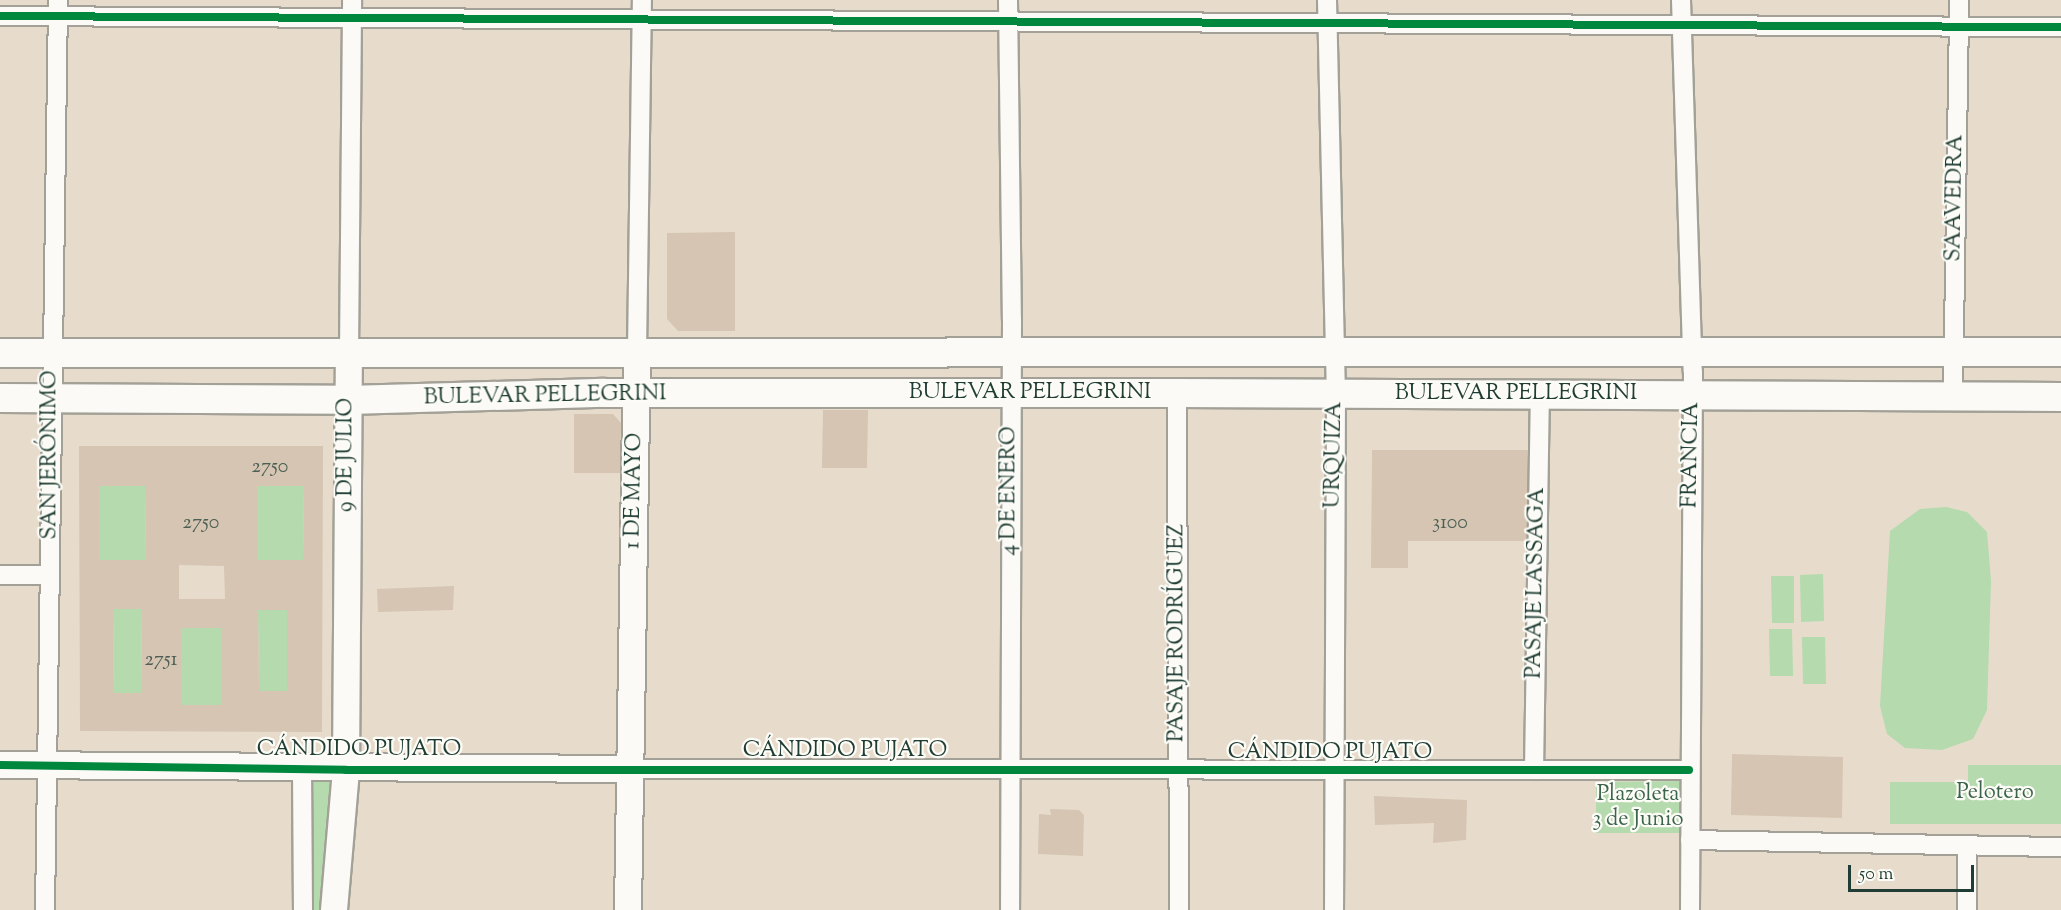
<!DOCTYPE html>
<html>
<head>
<meta charset="utf-8">
<style>
  body { margin:0 }
  #map { position:relative; width:2061px; height:910px; overflow:hidden; background:#e7dccc; font-family:"Sorts Mill Goudy",serif }
  div>[style] { position:absolute }
  [style*='--x'] { left:calc(var(--x)*1px); top:calc(var(--y)*1px); width:calc(var(--w)*1px); rotate:calc(var(--a)*1deg) }
  .green>* { inset:0; background:#b4daae }
  .building>* { inset:0; background:#d5c5b2 }
  .roads { filter:drop-shadow(2px 0 #a3a197) drop-shadow(-2px 0 #a3a197) drop-shadow(0 2px #a3a197) drop-shadow(0 -2px #a3a197) }
  .street>* { height:18px; margin:-9px; padding:0 9px; transform-origin:9px; border-radius:9px; background:#fbfaf7 }
  .secondary>* { height:26px; margin:-13px; padding:0 13px; transform-origin:13px; border-radius:13px; background:#fbfaf7 }
  .primary>* { height:28px; margin:-14px; padding:0 14px; transform-origin:14px; border-radius:14px; background:#fbfaf7 }
  .cycleway>* { height:8px; margin:-4px; padding:0 4px; transform-origin:4px; border-radius:4px; background:#00873e }
  span { translate:-50% -50%; white-space:nowrap; text-align:center; line-height:1.15; -webkit-text-stroke:4.5px #fdfcf7; paint-order:stroke }
  .number-label { font-size:20px; color:#4c5f54 }
  .number-label span { -webkit-text-stroke-width:0 }
  .street-label { font-size:22px; color:#1f3d34 }
  .park-label { font-size:22px; color:#3a644c }
  .scale { position:absolute; left:1848px; top:865px; width:126px; height:27px; box-sizing:border-box; border:3px solid #1f3d34; border-top:0; padding-left:8px; font-size:18px; line-height:21px; white-space:nowrap; color:#1f3d34; -webkit-text-stroke:4px #fdfcf7; paint-order:stroke }
</style>
</head>
<body>
<div id="map">
  <div class="green">
    <i style="clip-path:polygon(99px 486px,145px 486px,146px 560px,99px 560px)"></i>
    <i style="clip-path:polygon(257px 486px,304px 486px,303px 560px,257px 560px)"></i>
    <i style="clip-path:polygon(1946px 507px,1967px 512px,1987px 532px,1991px 581px,1987px 710px,1973px 739px,1942px 750px,1905px 748px,1887px 734px,1880px 706px,1890px 531px,1920px 509px)"></i>
    <i style="clip-path:polygon(1823px 574px,1824px 621px,1801px 622px,1800px 575px)"></i>
    <i style="clip-path:polygon(1771px 576px,1794px 576px,1794px 623px,1772px 623px)"></i>
    <i style="clip-path:polygon(114px 609px,142px 609px,141px 693px,113px 693px)"></i>
    <i style="clip-path:polygon(258px 610px,287px 610px,287px 691px,259px 691px)"></i>
    <i style="clip-path:polygon(181px 628px,221px 628px,221px 705px,181px 705px)"></i>
    <i style="clip-path:polygon(1769px 629px,1792px 629px,1793px 676px,1770px 676px)"></i>
    <i style="clip-path:polygon(1802px 637px,1825px 637px,1826px 684px,1803px 684px)"></i>
    <i style="clip-path:polygon(1968px 765px,2061px 765px,2061px 824px,1890px 824px,1890px 782px,1968px 782px)"></i>
    <i style="clip-path:polygon(307px 775px,334px 775px,322px 910px,309px 910px)"></i>
    <i style="clip-path:polygon(1681px 781px,1681px 833px,1596px 833px,1596px 782px)"></i>
  </div>
  <div class="building">
    <i style="clip-path:polygon(735px 232px,735px 331px,678px 331px,667px 319px,667px 233px)"></i>
    <i style="clip-path:polygon(823px 410px,868px 410px,867px 468px,822px 468px)"></i>
    <i style="clip-path:polygon(574px 414px,613px 414px,621px 423px,620px 473px,574px 473px)"></i>
    <i style="clip-path:polygon(evenodd,79px 446px,323px 446px,322px 732px,80px 731px,79px 446px,99px 486px,145px 486px,146px 560px,99px 560px,99px 486px,79px 446px,257px 486px,304px 486px,303px 560px,257px 560px,257px 486px,79px 446px,179px 565px,224px 566px,225px 599px,179px 599px,179px 565px,79px 446px,114px 609px,142px 609px,141px 693px,113px 693px,114px 609px,79px 446px,258px 610px,287px 610px,287px 691px,259px 691px,258px 610px,79px 446px,181px 628px,221px 628px,221px 705px,181px 705px,181px 628px)"></i>
    <i style="clip-path:polygon(1372px 450px,1528px 450px,1526px 541px,1408px 541px,1408px 568px,1371px 568px)"></i>
    <i style="clip-path:polygon(454px 586px,453px 610px,378px 612px,377px 589px)"></i>
    <i style="clip-path:polygon(1732px 754px,1843px 757px,1842px 818px,1731px 815px)"></i>
    <i style="clip-path:polygon(1374px 796px,1467px 800px,1466px 840px,1433px 843px,1434px 823px,1375px 825px)"></i>
    <i style="clip-path:polygon(1050px 809px,1079px 810px,1084px 815px,1083px 856px,1038px 854px,1039px 814px,1051px 815px)"></i>
  </div>
  <div class="roads">
    <div class="street">
      <i style="--x:1008;--y:0;--w:320;--a:89.3"></i>
      <i style="--x:1012;--y:320;--w:590;--a:90.19"></i>
      <i style="--x:1327;--y:0;--w:395;--a:88.7"></i>
      <i style="--x:1336;--y:395;--w:515;--a:90.22"></i>
      <i style="--x:1681;--y:0;--w:372;--a:88.2"></i>
      <i style="--x:1693;--y:372;--w:538;--a:90.32"></i>
      <i style="--x:0;--y:16;--w:2061;--a:0.31"></i>
      <i style="--x:637;--y:352;--w:352;--a:-89.2"></i>
      <i style="--x:349;--y:354;--w:354;--a:-89.5"></i>
      <i style="--x:1177;--y:393;--w:517;--a:89.78"></i>
      <i style="--x:1953;--y:397;--w:397;--a:-89.1"></i>
      <i style="--x:0;--y:575;--w:50;--a:0"></i>
      <i style="--x:302;--y:769;--w:141;--a:89.6"></i>
      <i style="--x:629;--y:769;--w:1060;--a:0.05"></i>
      <i style="--x:1534;--y:770;--w:373;--a:-89.1"></i>
      <i style="--x:1690;--y:840;--w:371;--a:1.1"></i>
      <i style="--x:45;--y:910;--w:910;--a:-89.18"></i>
      <i style="--x:1967;--y:910;--w:64;--a:-90"></i>
    </div>
    <div class="secondary">
      <i style="--x:0;--y:765;--w:629;--a:0.36"></i>
      <i style="--x:334;--y:910;--w:141;--a:-85.1"></i>
      <i style="--x:346;--y:770;--w:416;--a:-89.6"></i>
      <i style="--x:628;--y:910;--w:558;--a:-89.08"></i>
    </div>
    <div class="primary">
      <i style="--x:0;--y:353;--w:2061;--a:-0.03"></i>
      <i style="--x:0;--y:398;--w:348;--a:0.3"></i>
      <i style="--x:348;--y:400;--w:256;--a:-1.6"></i>
      <i style="--x:604;--y:393;--w:573;--a:0"></i>
      <i style="--x:1177;--y:393;--w:884;--a:0.26"></i>
    </div>
  </div>
  <div class="cycleway">
    <i style="--x:0;--y:16;--w:2061;--a:0.31"></i>
    <i style="--x:0;--y:765;--w:346;--a:0.8"></i>
    <i style="--x:346;--y:770;--w:1343;--a:0"></i>
  </div>
  <div class="number-label">
    <span style="left:270px;top:467px">2750</span>
    <span style="left:201px;top:523px">2750</span>
    <span style="left:1450px;top:523px">3100</span>
    <span style="left:161px;top:660px">2751</span>
  </div>
  <div class="street-label">
    <span style="left:1956px;top:198px;rotate:-89deg">SAAVEDRA</span>
    <span style="left:1030px;top:394px">BULEVAR PELLEGRINI</span>
    <span style="left:1516px;top:395px">BULEVAR PELLEGRINI</span>
    <span style="left:545px;top:397px;rotate:-1deg">BULEVAR PELLEGRINI</span>
    <span style="left:51px;top:455px;rotate:-90deg">SAN JERÓNIMO</span>
    <span style="left:347px;top:455px;rotate:-90deg">9 DE JULIO</span>
    <span style="left:1335px;top:455px;rotate:-89deg">URQUIZA</span>
    <span style="left:1692px;top:455px;rotate:-89deg">FRANCIA</span>
    <span style="left:635px;top:491px;rotate:-89deg">1 DE MAYO</span>
    <span style="left:1010px;top:491px;rotate:-90deg">4 DE ENERO</span>
    <span style="left:1537px;top:583px;rotate:-89deg">PASAJE LASSAGA</span>
    <span style="left:1178px;top:633px;rotate:-90deg">PASAJE RODRÍGUEZ</span>
    <span style="left:359px;top:751px">CÁNDIDO PUJATO</span>
    <span style="left:845px;top:752px">CÁNDIDO PUJATO</span>
    <span style="left:1330px;top:754px">CÁNDIDO PUJATO</span>
  </div>
  <div class="park-label">
    <span style="left:1995px;top:794px">Pelotero</span>
    <span style="left:1638px;top:808px">Plazoleta<br>3 de Junio</span>
  </div>
  <div class="scale">50 m</div>
</div>
</body>
</html>
